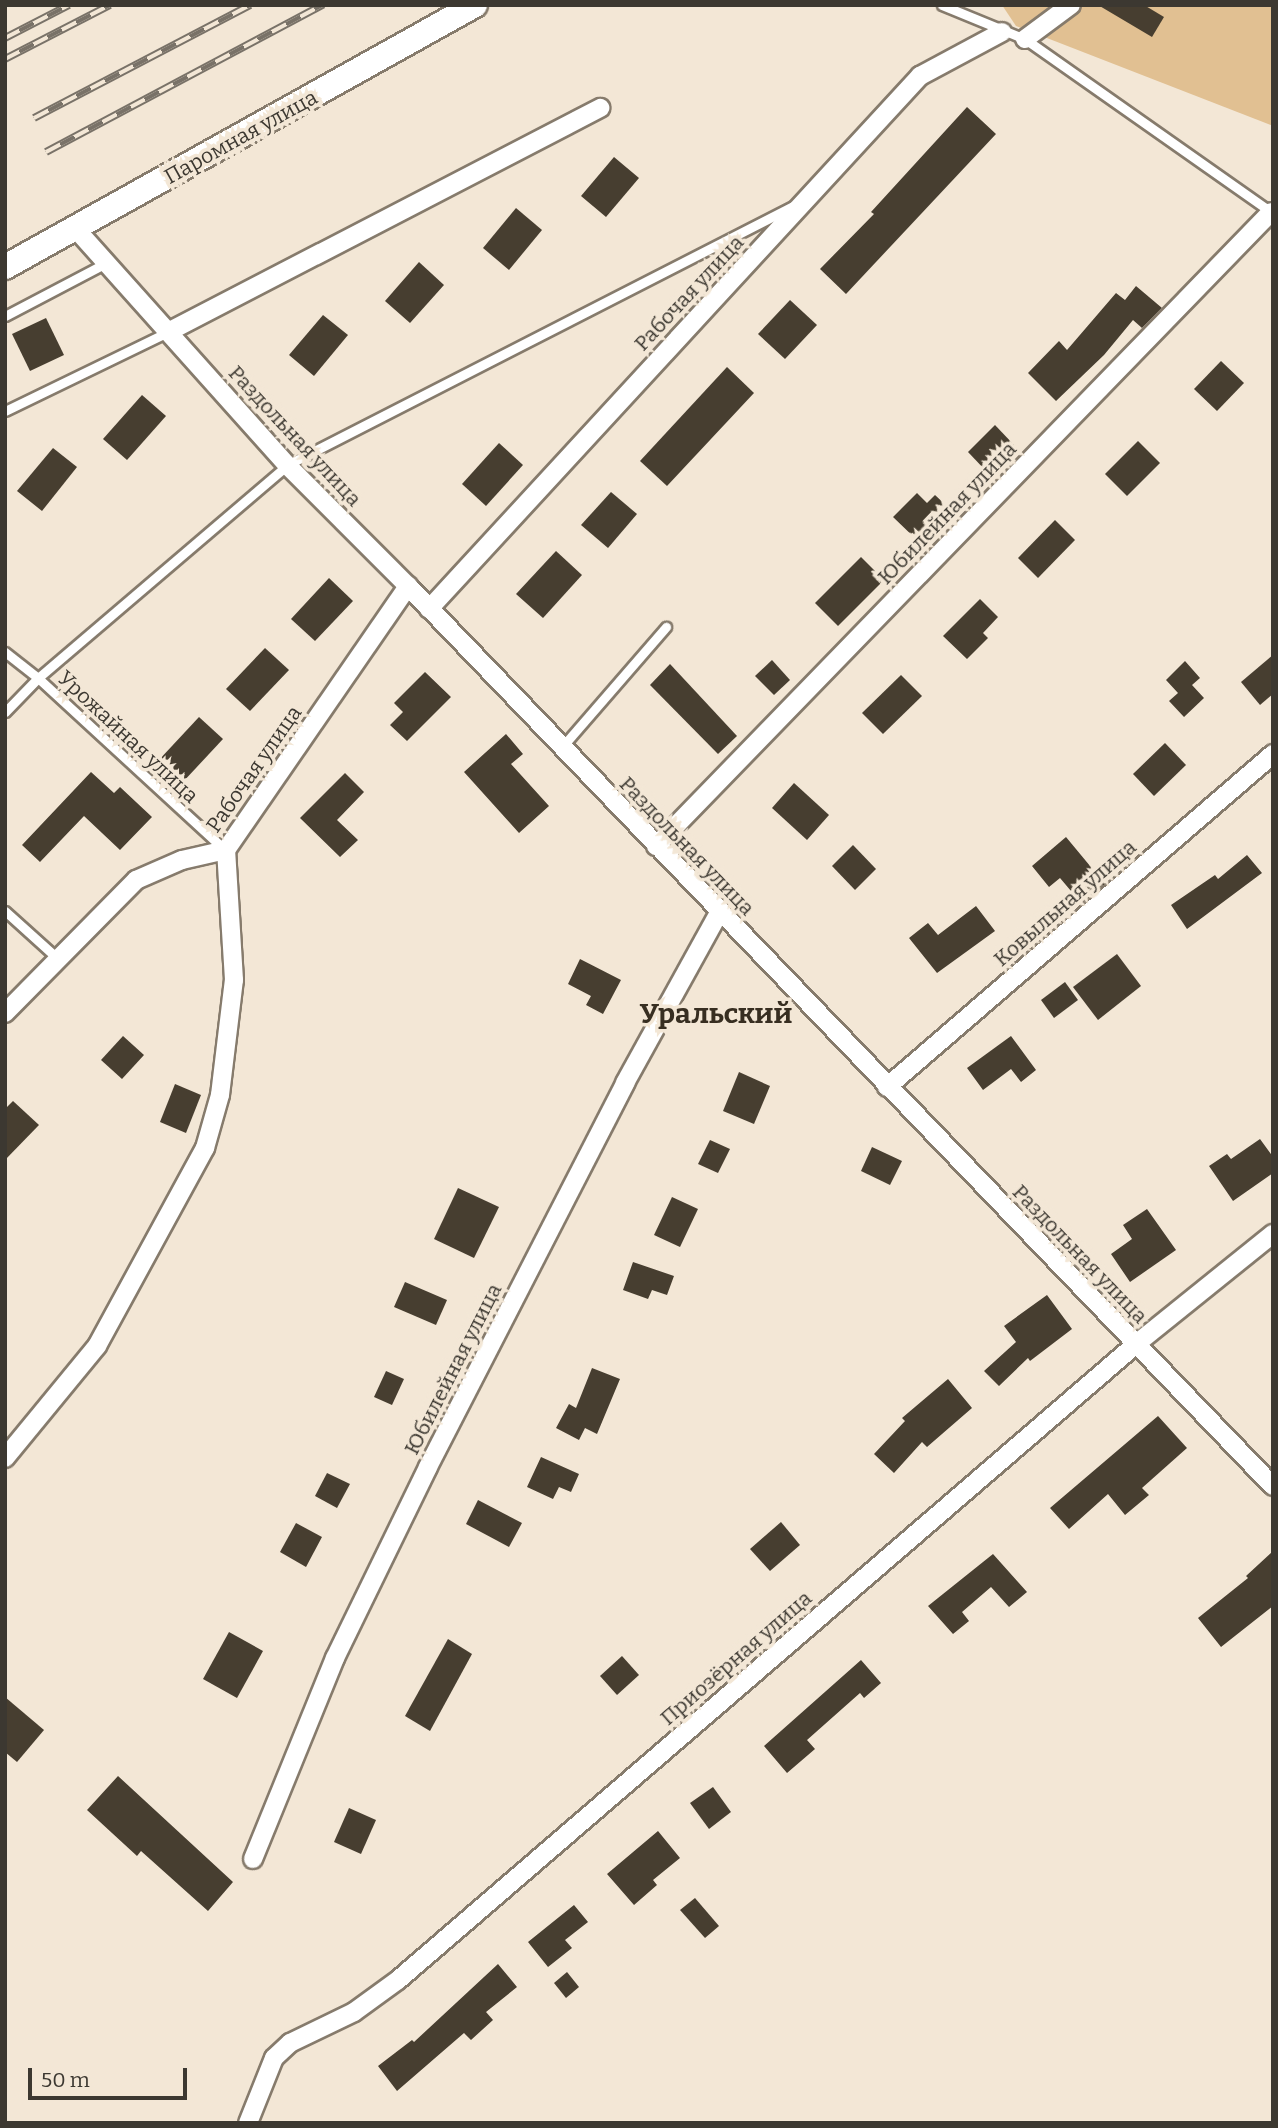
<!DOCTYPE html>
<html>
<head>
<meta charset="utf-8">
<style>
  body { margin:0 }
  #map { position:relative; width:1278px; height:2128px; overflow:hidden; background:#f3e7d6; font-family:Bitter,serif }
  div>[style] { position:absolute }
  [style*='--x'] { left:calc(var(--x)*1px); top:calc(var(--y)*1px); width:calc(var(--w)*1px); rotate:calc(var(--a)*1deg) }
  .green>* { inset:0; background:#e1c092 }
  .building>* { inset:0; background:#473e30 }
  .roads { filter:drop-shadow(2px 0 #867b6c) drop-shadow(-2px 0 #867b6c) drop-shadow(0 2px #867b6c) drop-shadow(0 -2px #867b6c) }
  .lane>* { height:9px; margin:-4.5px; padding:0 4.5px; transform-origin:4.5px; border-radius:4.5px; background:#fff }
  .street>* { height:18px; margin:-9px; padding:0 9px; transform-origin:9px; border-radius:9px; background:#fff }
  .secondary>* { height:24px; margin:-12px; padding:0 12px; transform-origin:12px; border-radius:12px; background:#fff }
  .rail>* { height:8px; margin-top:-4px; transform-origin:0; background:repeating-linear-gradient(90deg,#f3e7d6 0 16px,#797268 0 32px); box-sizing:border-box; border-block:2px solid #797268 }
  span { translate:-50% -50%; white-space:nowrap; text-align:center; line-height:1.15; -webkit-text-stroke:7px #f3e7d6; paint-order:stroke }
  .street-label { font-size:21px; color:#3c3831 }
  .district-label { font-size:28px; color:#372e21; font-weight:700 }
  .frame { position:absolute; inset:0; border:7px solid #3c3831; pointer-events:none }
  .scale { position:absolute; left:28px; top:2068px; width:159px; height:32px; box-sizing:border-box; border:4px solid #3c3831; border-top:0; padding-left:9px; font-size:21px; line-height:24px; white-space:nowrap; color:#3c3831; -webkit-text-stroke:5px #f3e7d6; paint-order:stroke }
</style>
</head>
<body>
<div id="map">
  <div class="green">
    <i style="clip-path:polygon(1002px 5px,1273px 5px,1273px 126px,1016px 26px)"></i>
  </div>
  <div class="building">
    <i style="clip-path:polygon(1098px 5px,1144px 5px,1164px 17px,1152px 37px)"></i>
    <i style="clip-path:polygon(967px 107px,996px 134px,846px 294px,820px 269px,874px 214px,871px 212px)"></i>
    <i style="clip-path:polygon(614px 157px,639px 178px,606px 217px,581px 196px)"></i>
    <i style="clip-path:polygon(516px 208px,542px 230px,509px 270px,483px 248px)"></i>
    <i style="clip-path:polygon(419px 262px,444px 285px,410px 323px,385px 301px)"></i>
    <i style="clip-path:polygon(1136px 286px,1162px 308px,1142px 328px,1133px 320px,1104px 355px,1056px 401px,1028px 373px,1059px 341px,1067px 350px,1116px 293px,1125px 300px)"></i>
    <i style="clip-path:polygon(790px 300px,817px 325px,785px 359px,758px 334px)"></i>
    <i style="clip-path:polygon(323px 315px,348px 335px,314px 376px,289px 355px)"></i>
    <i style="clip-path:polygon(46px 318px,64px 355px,30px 371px,12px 334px)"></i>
    <i style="clip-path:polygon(1221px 361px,1244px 383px,1217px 411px,1194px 389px)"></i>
    <i style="clip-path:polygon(727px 367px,754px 393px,667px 486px,640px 461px)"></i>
    <i style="clip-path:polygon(142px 395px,166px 416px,127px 460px,103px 439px)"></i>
    <i style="clip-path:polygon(995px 425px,1014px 445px,987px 472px,968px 452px)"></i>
    <i style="clip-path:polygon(1138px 441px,1160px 463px,1127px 496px,1105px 474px)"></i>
    <i style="clip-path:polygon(499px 443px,523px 465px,486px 506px,462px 484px)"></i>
    <i style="clip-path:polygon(53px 448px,77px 467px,42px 511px,17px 491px)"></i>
    <i style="clip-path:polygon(611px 492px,637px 514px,608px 548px,581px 525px)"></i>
    <i style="clip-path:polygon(917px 493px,927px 503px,935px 495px,951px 510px,919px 542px,893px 517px)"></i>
    <i style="clip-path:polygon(1055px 520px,1075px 540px,1038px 578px,1018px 558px)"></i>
    <i style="clip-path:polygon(556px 551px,582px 575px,543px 618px,516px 594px)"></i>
    <i style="clip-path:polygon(861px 557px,884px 580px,838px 626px,815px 603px)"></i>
    <i style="clip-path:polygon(329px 578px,353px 601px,315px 641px,291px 619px)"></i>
    <i style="clip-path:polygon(980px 599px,998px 617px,983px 633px,988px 638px,967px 659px,943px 636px)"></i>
    <i style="clip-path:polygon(265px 648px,289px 670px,250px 711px,226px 689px)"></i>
    <i style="clip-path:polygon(1273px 655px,1273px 694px,1260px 705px,1241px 682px)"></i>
    <i style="clip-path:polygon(772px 660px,790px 680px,774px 695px,755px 676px)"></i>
    <i style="clip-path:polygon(1185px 661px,1200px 678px,1192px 685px,1204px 698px,1184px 717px,1169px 701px,1178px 693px,1166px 680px)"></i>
    <i style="clip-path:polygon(670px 664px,737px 736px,718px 754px,650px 685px)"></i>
    <i style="clip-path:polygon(425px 672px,451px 697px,407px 741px,390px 725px,403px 712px,394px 703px)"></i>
    <i style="clip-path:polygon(901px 675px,922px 696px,883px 734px,862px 713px)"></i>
    <i style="clip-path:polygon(199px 717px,223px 739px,182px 783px,158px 761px)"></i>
    <i style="clip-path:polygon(506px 734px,523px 754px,511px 764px,549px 806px,519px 833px,464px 772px)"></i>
    <i style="clip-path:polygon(1165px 743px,1186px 765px,1154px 796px,1133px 774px)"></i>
    <i style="clip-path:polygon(91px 772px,114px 793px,120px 787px,152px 817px,120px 850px,84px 816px,40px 862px,22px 845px)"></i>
    <i style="clip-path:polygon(345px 773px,364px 792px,337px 820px,358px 840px,340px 857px,300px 818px)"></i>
    <i style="clip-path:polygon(794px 783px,829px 815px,807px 840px,772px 808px)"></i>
    <i style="clip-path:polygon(1066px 837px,1105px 884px,1082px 904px,1060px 878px,1049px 887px,1032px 866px)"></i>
    <i style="clip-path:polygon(853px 845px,876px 869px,855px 890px,832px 866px)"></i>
    <i style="clip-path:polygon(1247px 855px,1262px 873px,1187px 929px,1171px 905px,1215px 875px,1218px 879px)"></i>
    <i style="clip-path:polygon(976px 906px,995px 931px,937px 973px,909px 938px,928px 923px,938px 935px)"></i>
    <i style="clip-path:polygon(1117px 954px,1141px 986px,1098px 1020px,1073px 987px)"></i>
    <i style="clip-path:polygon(580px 959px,621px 980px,603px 1014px,586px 1005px,591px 996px,568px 984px)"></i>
    <i style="clip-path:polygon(1065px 982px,1078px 1000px,1054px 1018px,1041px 1000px)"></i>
    <i style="clip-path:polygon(123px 1036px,144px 1055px,122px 1079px,101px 1060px)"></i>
    <i style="clip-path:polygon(1011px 1036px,1036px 1070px,1021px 1082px,1011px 1069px,983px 1090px,967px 1068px)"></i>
    <i style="clip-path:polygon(739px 1072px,770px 1086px,754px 1124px,723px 1111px)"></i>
    <i style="clip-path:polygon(175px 1084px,201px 1095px,186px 1133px,160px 1122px)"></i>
    <i style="clip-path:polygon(13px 1101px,39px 1125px,5px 1160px,5px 1109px)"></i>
    <i style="clip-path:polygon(1260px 1139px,1273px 1157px,1273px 1173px,1233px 1201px,1209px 1166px,1227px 1154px,1231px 1159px)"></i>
    <i style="clip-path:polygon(710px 1140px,730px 1149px,718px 1173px,698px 1164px)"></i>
    <i style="clip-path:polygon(872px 1147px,902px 1161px,890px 1185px,861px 1171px)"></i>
    <i style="clip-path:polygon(458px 1188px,499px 1207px,474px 1258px,434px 1239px)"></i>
    <i style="clip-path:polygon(672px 1197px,698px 1209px,680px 1247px,654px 1235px)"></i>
    <i style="clip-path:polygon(1147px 1209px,1176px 1250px,1130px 1282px,1111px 1254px,1132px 1239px,1123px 1225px)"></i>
    <i style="clip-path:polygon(633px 1262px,674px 1276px,667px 1295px,652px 1290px,648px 1299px,623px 1290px)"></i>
    <i style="clip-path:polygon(405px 1282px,447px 1300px,436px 1325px,394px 1307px)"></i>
    <i style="clip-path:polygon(1047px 1295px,1072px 1329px,1030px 1361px,1028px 1358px,999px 1386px,984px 1371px,1016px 1342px,1004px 1326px)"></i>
    <i style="clip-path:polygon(592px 1368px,620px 1379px,597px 1434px,585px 1428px,579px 1440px,556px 1428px,569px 1404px,576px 1408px)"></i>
    <i style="clip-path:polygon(386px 1371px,404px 1379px,392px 1405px,374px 1397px)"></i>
    <i style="clip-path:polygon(948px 1379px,972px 1408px,927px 1447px,922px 1442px,894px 1473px,874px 1454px,905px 1421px,902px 1418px)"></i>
    <i style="clip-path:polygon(1158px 1416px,1187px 1448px,1142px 1488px,1149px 1495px,1125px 1515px,1108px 1494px,1069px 1529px,1050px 1508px)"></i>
    <i style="clip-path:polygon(541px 1457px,579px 1474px,571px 1492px,559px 1487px,553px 1499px,527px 1487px)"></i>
    <i style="clip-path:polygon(327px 1473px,350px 1484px,337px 1508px,315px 1496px)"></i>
    <i style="clip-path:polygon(478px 1500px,522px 1523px,509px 1547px,466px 1524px)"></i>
    <i style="clip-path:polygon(781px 1522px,800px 1545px,770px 1571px,750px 1549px)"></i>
    <i style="clip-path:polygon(296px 1523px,322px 1537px,306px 1567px,280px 1552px)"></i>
    <i style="clip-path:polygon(1273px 1551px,1273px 1606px,1221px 1647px,1198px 1618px,1248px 1578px,1246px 1576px)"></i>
    <i style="clip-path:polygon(993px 1554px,1027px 1592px,1009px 1607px,991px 1587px,962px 1612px,969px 1621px,953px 1634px,928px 1606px)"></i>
    <i style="clip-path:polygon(229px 1632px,263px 1651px,237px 1698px,203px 1679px)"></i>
    <i style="clip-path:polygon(448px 1639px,472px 1654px,430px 1731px,405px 1716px)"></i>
    <i style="clip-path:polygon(622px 1656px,639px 1675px,617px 1695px,600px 1676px)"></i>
    <i style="clip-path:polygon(861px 1660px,881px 1683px,864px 1698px,860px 1693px,807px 1740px,815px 1749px,787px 1773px,764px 1746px)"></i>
    <i style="clip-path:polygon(5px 1697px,44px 1730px,17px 1762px,5px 1752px)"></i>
    <i style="clip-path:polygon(118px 1776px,233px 1882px,208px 1911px,141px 1851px,137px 1856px,87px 1810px)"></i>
    <i style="clip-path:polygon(713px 1787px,731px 1812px,709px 1829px,690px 1803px)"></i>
    <i style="clip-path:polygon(349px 1808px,376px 1820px,361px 1854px,334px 1842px)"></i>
    <i style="clip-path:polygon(658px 1831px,680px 1858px,653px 1880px,657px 1885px,634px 1905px,607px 1874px)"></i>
    <i style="clip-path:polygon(695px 1898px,719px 1926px,705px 1938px,680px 1910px)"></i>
    <i style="clip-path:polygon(574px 1905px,588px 1922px,565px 1940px,572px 1948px,548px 1967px,528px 1942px)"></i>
    <i style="clip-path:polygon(498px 1964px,517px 1987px,486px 2012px,493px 2020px,471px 2040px,464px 2033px,397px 2091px,378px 2066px,412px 2040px,414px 2042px)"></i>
    <i style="clip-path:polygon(567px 1972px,579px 1987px,566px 1998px,554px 1983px)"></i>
  </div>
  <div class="roads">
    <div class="lane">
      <i style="--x:942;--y:5;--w:90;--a:22.3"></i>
      <i style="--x:1025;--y:39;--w:301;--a:35.1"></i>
      <i style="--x:5;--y:316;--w:114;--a:-27.7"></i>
      <i style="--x:5;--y:411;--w:181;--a:-25.9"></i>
      <i style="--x:5;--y:652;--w:42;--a:38.2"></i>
      <i style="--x:38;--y:678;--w:254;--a:42.6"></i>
      <i style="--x:5;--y:712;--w:47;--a:-45.9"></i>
      <i style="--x:38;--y:678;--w:328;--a:-40.5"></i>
      <i style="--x:287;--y:465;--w:568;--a:-27.11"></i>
      <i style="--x:562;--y:747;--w:159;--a:-49.1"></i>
      <i style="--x:5;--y:911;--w:70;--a:42.1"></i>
    </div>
    <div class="street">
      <i style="--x:1025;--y:39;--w:57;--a:-36.5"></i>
      <i style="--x:76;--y:229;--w:317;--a:48.2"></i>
      <i style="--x:287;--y:465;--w:171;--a:45"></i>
      <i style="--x:408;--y:586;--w:1248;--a:46.14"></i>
      <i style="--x:168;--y:332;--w:487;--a:-27.4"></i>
      <i style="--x:429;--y:609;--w:725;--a:-47.35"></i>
      <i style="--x:920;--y:76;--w:93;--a:-28.2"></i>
      <i style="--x:656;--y:846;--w:883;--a:-45.87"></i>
      <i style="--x:5;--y:1013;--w:187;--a:-45.4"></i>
      <i style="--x:136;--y:880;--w:50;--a:-23.5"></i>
      <i style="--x:182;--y:860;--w:45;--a:-12.8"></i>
      <i style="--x:226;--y:850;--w:321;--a:-55.4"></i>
      <i style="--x:887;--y:1087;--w:510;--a:-40.78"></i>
      <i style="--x:5;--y:1458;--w:145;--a:-50.6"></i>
      <i style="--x:97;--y:1346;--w:226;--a:-61.4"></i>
      <i style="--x:205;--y:1148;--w:55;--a:-74.2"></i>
      <i style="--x:220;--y:1095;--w:116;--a:-83.1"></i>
      <i style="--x:234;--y:980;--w:130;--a:-93.5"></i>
      <i style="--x:253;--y:1859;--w:217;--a:-67.8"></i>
      <i style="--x:335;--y:1658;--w:212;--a:-64"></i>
      <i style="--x:428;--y:1467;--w:432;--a:-62.8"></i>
      <i style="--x:625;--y:1083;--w:194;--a:-61.1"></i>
      <i style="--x:248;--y:2123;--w:70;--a:-68.2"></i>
      <i style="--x:274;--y:2058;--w:22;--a:-43"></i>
      <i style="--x:290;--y:2043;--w:71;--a:-25.8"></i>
      <i style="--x:354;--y:2012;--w:54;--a:-36"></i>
      <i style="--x:398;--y:1980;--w:974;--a:-40.75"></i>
      <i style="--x:1136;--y:1344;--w:176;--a:-38.8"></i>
    </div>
    <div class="secondary">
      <i style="--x:5;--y:267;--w:538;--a:-29.14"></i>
    </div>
  </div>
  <div class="rail">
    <i style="--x:5;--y:38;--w:72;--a:-27.3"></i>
    <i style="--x:5;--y:59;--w:118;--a:-27.2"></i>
    <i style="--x:34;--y:118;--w:244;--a:-27.6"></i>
    <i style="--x:46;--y:152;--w:314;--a:-28"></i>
  </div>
  <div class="street-label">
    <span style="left:241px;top:137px;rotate:-29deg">Паромная улица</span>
    <span style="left:689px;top:293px;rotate:-47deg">Рабочая улица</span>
    <span style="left:295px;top:436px;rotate:47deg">Раздольная улица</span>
    <span style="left:947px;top:513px;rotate:-46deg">Юбилейная улица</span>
    <span style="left:128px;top:737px;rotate:43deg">Урожайная улица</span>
    <span style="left:254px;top:769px;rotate:-55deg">Рабочая улица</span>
    <span style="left:687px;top:846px;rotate:46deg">Раздольная улица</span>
    <span style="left:1065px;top:903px;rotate:-41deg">Ковыльная улица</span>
    <span style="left:1080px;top:1254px;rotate:46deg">Раздольная улица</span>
    <span style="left:453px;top:1369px;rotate:-63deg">Юбилейная улица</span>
    <span style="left:736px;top:1658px;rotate:-41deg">Приозёрная улица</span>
  </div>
  <div class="district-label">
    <span style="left:716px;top:1014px">Уральский</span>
  </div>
  <div class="frame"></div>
  <div class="scale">50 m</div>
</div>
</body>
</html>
